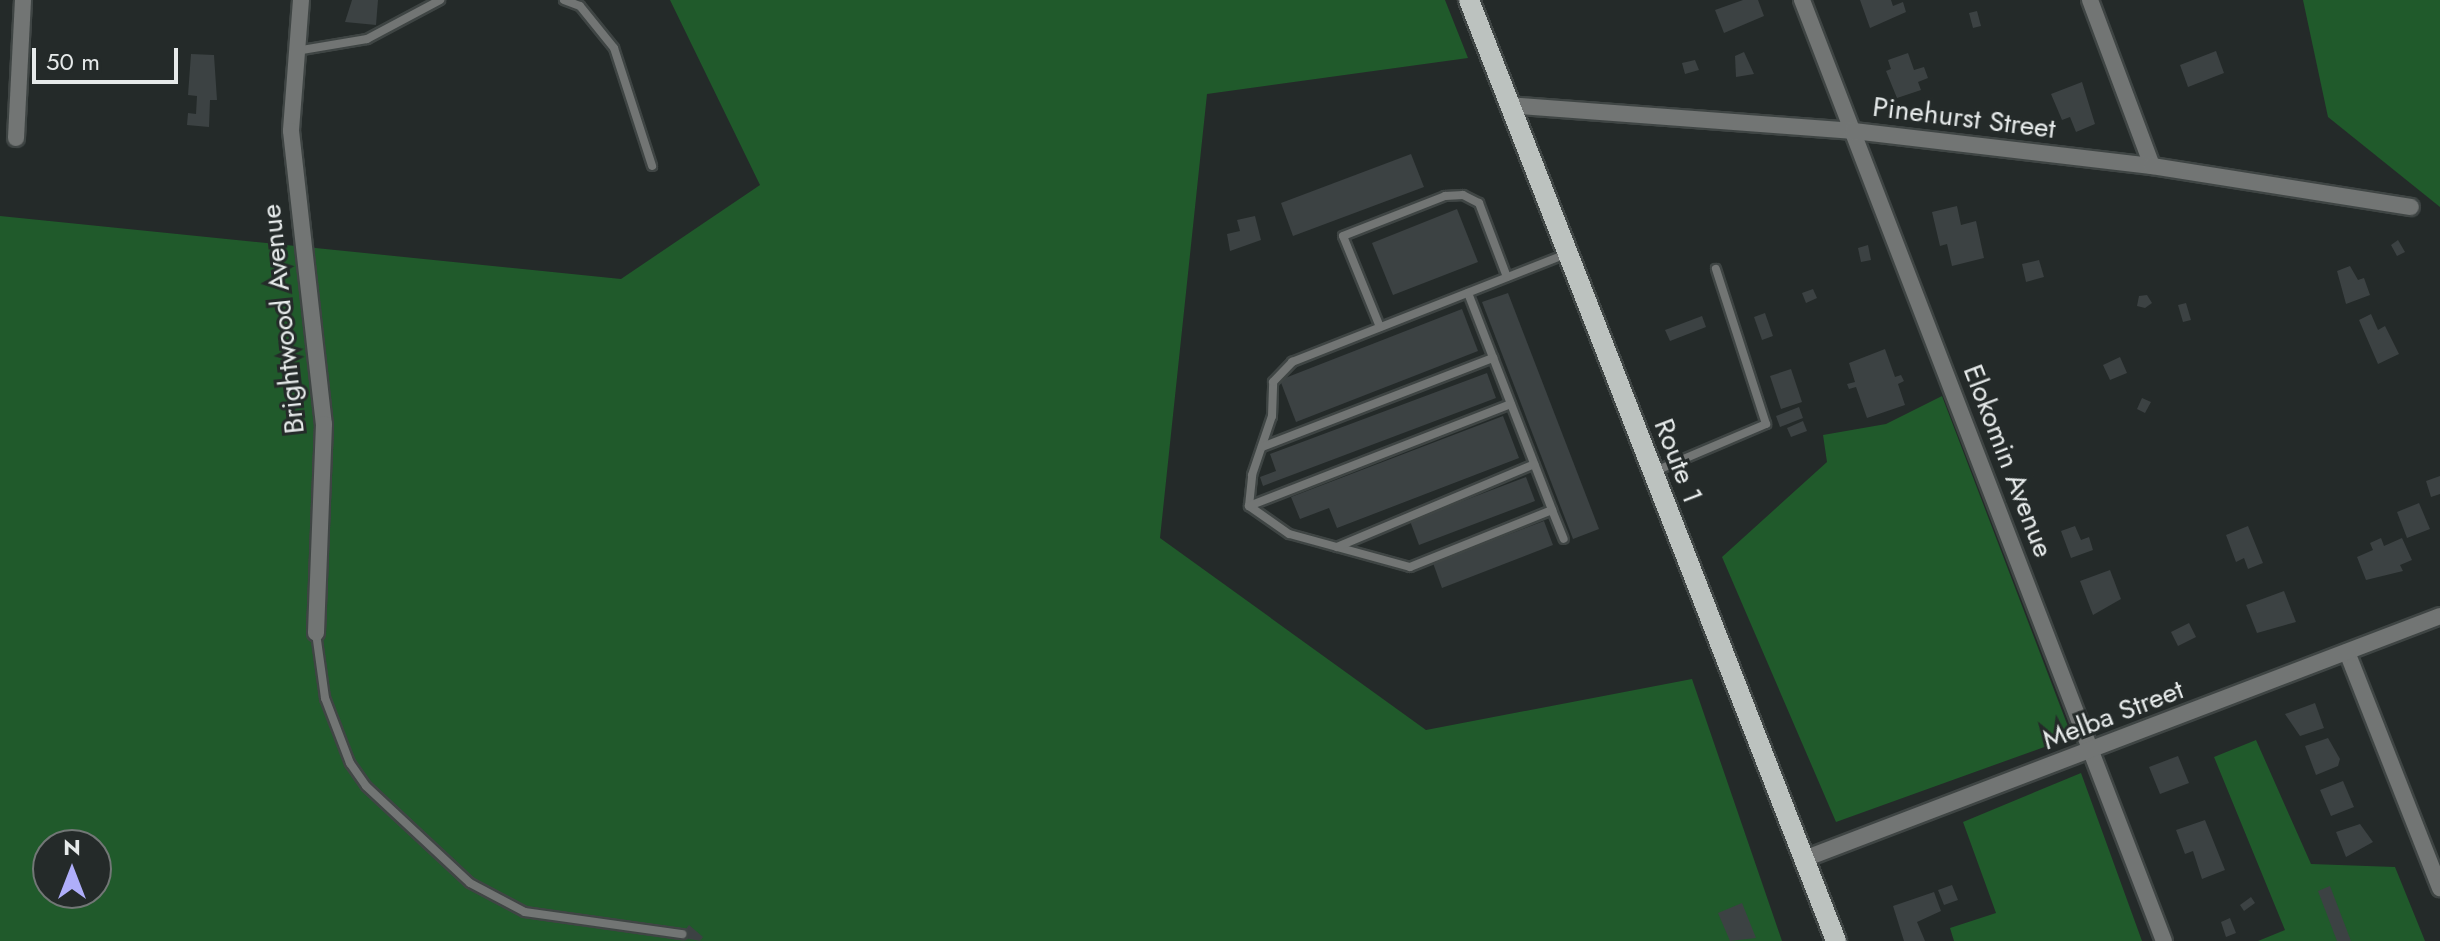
<!DOCTYPE html>
<html>
<head>
<meta charset="utf-8">
<style>
  body { margin:0 }
  #map { position:relative; width:2440px; height:941px; overflow:hidden; background:#242a29; font-family:Jost,sans-serif }
  div>[style] { position:absolute }
  [style*='--x'] { left:calc(var(--x)*1px); top:calc(var(--y)*1px); width:calc(var(--w)*1px); rotate:calc(var(--a)*1deg) }
  .green>* { inset:0; background:#205a2b }
  .building>* { inset:0; background:#3c4243 }
  .roads { filter:drop-shadow(2px 0 #3f4544) drop-shadow(-2px 0 #3f4544) drop-shadow(0 2px #3f4544) drop-shadow(0 -2px #3f4544) }
  .lane>* { height:8px; margin:-4px; padding:0 4px; transform-origin:4px; border-radius:4px; background:#727574 }
  .street>* { height:16px; margin:-8px; padding:0 8px; transform-origin:8px; border-radius:8px; background:#727574 }
  .primary>* { height:20px; margin:-10px; padding:0 10px; transform-origin:10px; border-radius:10px; background:#bcc2bf }
  span { translate:-50% -50%; white-space:nowrap; text-align:center; line-height:1.15; -webkit-text-stroke:6px #242a29; paint-order:stroke }
  .street-label { font-size:28px; color:#e6eaea }
  .north { position:absolute; left:32px; top:829px; width:80px; height:80px; box-sizing:border-box; background:#242a29; border:2px solid #727776; border-radius:50%; rotate:0deg; font-size:22px; font-weight:700; line-height:32px; text-align:center; color:#e6eaea }
  .north::after { content:''; display:block; margin:auto; width:28px; height:36px; background:#afaefa; clip-path:polygon(50% 0,100% 100%,50% 72%,0 100%) }
  .scale { position:absolute; left:32px; top:48px; width:146px; height:36px; box-sizing:border-box; border:4px solid #e6eaea; border-top:0; padding-left:10px; font-size:24px; line-height:28px; white-space:nowrap; color:#e6eaea; -webkit-text-stroke:6px #242a29; paint-order:stroke }
</style>
</head>
<body>
<div id="map">
  <div class="green">
    <i style="clip-path:polygon(evenodd,670px 0,1445px 0,1468px 58px,1207px 94px,1160px 538px,1426px 730px,1692px 679px,1782px 941px,0 941px,0 216px,621px 279px,760px 185px,670px 0,48px 845px,96px 845px,96px 893px,48px 893px,48px 845px)"></i>
    <i style="clip-path:polygon(2303px 0,2440px 0,2440px 207px,2328px 117px)"></i>
    <i style="clip-path:polygon(1942px 396px,2072px 737px,1836px 822px,1722px 557px,1827px 462px,1823px 435px,1886px 424px)"></i>
    <i style="clip-path:polygon(2256px 740px,2311px 864px,2395px 867px,2425px 941px,2258px 941px,2285px 930px,2214px 757px)"></i>
    <i style="clip-path:polygon(2081px 773px,2142px 941px,1954px 941px,1950px 928px,1996px 913px,1963px 822px)"></i>
  </div>
  <div class="building">
    <i style="clip-path:polygon(352px 0,378px 0,376px 25px,345px 22px)"></i>
    <i style="clip-path:polygon(1743px 0,1758px 0,1764px 16px,1724px 33px,1715px 10px)"></i>
    <i style="clip-path:polygon(1860px 0,1891px 0,1893px 6px,1903px 2px,1906px 12px,1870px 28px)"></i>
    <i style="clip-path:polygon(1977px 11px,1981px 26px,1973px 28px,1969px 13px)"></i>
    <i style="clip-path:polygon(2216px 51px,2224px 73px,2188px 87px,2180px 65px)"></i>
    <i style="clip-path:polygon(1744px 52px,1754px 74px,1736px 77px,1735px 56px)"></i>
    <i style="clip-path:polygon(1908px 53px,1914px 70px,1924px 67px,1928px 78px,1918px 82px,1921px 90px,1897px 98px,1886px 71px,1891px 69px,1888px 60px)"></i>
    <i style="clip-path:polygon(191px 54px,214px 55px,217px 100px,210px 100px,209px 127px,187px 125px,188px 113px,196px 114px,197px 96px,188px 95px)"></i>
    <i style="clip-path:polygon(1695px 60px,1699px 70px,1685px 74px,1682px 63px)"></i>
    <i style="clip-path:polygon(2082px 82px,2095px 124px,2076px 132px,2070px 117px,2062px 120px,2051px 94px)"></i>
    <i style="clip-path:polygon(1411px 154px,1424px 187px,1293px 236px,1281px 203px)"></i>
    <i style="clip-path:polygon(1957px 206px,1961px 225px,1976px 221px,1984px 258px,1952px 266px,1947px 244px,1940px 246px,1932px 212px)"></i>
    <i style="clip-path:polygon(1457px 209px,1478px 262px,1393px 295px,1372px 243px)"></i>
    <i style="clip-path:polygon(1255px 216px,1261px 240px,1230px 251px,1227px 234px,1240px 231px,1237px 220px)"></i>
    <i style="clip-path:polygon(2398px 240px,2405px 252px,2397px 256px,2391px 245px)"></i>
    <i style="clip-path:polygon(1868px 245px,1871px 260px,1861px 262px,1858px 248px)"></i>
    <i style="clip-path:polygon(2039px 260px,2044px 277px,2026px 282px,2022px 264px)"></i>
    <i style="clip-path:polygon(2350px 266px,2358px 280px,2364px 278px,2370px 295px,2346px 304px,2337px 271px)"></i>
    <i style="clip-path:polygon(1813px 289px,1817px 298px,1806px 303px,1802px 293px)"></i>
    <i style="clip-path:polygon(1508px 293px,1599px 529px,1573px 539px,1482px 302px)"></i>
    <i style="clip-path:polygon(2147px 295px,2152px 303px,2145px 308px,2137px 306px,2139px 296px)"></i>
    <i style="clip-path:polygon(2186px 303px,2191px 320px,2183px 322px,2178px 305px)"></i>
    <i style="clip-path:polygon(1462px 309px,1478px 351px,1296px 422px,1280px 380px)"></i>
    <i style="clip-path:polygon(1765px 313px,1773px 336px,1762px 340px,1754px 317px)"></i>
    <i style="clip-path:polygon(2371px 314px,2378px 330px,2385px 326px,2399px 354px,2378px 364px,2359px 320px)"></i>
    <i style="clip-path:polygon(1702px 316px,1706px 327px,1670px 341px,1665px 330px)"></i>
    <i style="clip-path:polygon(1885px 349px,1895px 377px,1901px 375px,1904px 381px,1898px 384px,1905px 405px,1867px 418px,1856px 387px,1849px 389px,1847px 384px,1855px 382px,1849px 363px)"></i>
    <i style="clip-path:polygon(2120px 357px,2127px 373px,2110px 380px,2103px 365px)"></i>
    <i style="clip-path:polygon(1791px 369px,1802px 402px,1781px 409px,1770px 376px)"></i>
    <i style="clip-path:polygon(1487px 373px,1496px 398px,1263px 486px,1260px 477px,1276px 471px,1270px 454px)"></i>
    <i style="clip-path:polygon(2142px 398px,2151px 402px,2145px 413px,2137px 409px)"></i>
    <i style="clip-path:polygon(1799px 407px,1803px 418px,1780px 427px,1776px 416px)"></i>
    <i style="clip-path:polygon(1503px 416px,1519px 458px,1337px 528px,1329px 508px,1300px 519px,1291px 497px)"></i>
    <i style="clip-path:polygon(1803px 421px,1807px 431px,1791px 437px,1787px 428px)"></i>
    <i style="clip-path:polygon(2440px 476px,2440px 494px,2431px 497px,2426px 481px)"></i>
    <i style="clip-path:polygon(1526px 477px,1535px 501px,1419px 545px,1410px 521px)"></i>
    <i style="clip-path:polygon(2419px 503px,2430px 529px,2407px 538px,2397px 512px)"></i>
    <i style="clip-path:polygon(1544px 521px,1553px 545px,1442px 588px,1433px 563px)"></i>
    <i style="clip-path:polygon(2075px 526px,2081px 540px,2089px 537px,2093px 550px,2071px 558px,2061px 531px)"></i>
    <i style="clip-path:polygon(2248px 526px,2263px 563px,2248px 569px,2244px 558px,2236px 562px,2226px 535px)"></i>
    <i style="clip-path:polygon(2381px 538px,2384px 546px,2402px 538px,2412px 560px,2400px 565px,2403px 571px,2366px 580px,2357px 557px,2373px 550px,2370px 543px)"></i>
    <i style="clip-path:polygon(2110px 570px,2121px 599px,2093px 615px,2080px 581px)"></i>
    <i style="clip-path:polygon(2284px 591px,2296px 622px,2257px 633px,2246px 605px)"></i>
    <i style="clip-path:polygon(2189px 623px,2196px 637px,2178px 646px,2171px 632px)"></i>
    <i style="clip-path:polygon(2315px 703px,2324px 728px,2300px 736px,2285px 714px)"></i>
    <i style="clip-path:polygon(2328px 738px,2340px 759px,2338px 766px,2316px 775px,2305px 746px)"></i>
    <i style="clip-path:polygon(2178px 756px,2189px 783px,2160px 794px,2149px 767px)"></i>
    <i style="clip-path:polygon(2343px 781px,2354px 807px,2331px 816px,2320px 790px)"></i>
    <i style="clip-path:polygon(2205px 820px,2225px 870px,2202px 879px,2193px 851px,2185px 854px,2176px 830px)"></i>
    <i style="clip-path:polygon(2360px 824px,2373px 842px,2346px 857px,2336px 832px)"></i>
    <i style="clip-path:polygon(1952px 885px,1958px 900px,1944px 905px,1938px 890px)"></i>
    <i style="clip-path:polygon(2330px 886px,2351px 941px,2337px 941px,2318px 891px)"></i>
    <i style="clip-path:polygon(1934px 892px,1941px 911px,1917px 922px,1925px 941px,1904px 941px,1893px 906px)"></i>
    <i style="clip-path:polygon(2251px 897px,2255px 903px,2244px 911px,2240px 905px)"></i>
    <i style="clip-path:polygon(1742px 903px,1756px 938px,1730px 941px,1718px 913px)"></i>
    <i style="clip-path:polygon(2230px 918px,2236px 933px,2226px 937px,2221px 922px)"></i>
    <i style="clip-path:polygon(689px 925px,703px 937px,700px 941px,680px 937px)"></i>
  </div>
  <div class="roads">
    <div class="lane">
      <i style="--x:564;--y:0;--w:17;--a:21"></i>
      <i style="--x:580;--y:6;--w:54;--a:51"></i>
      <i style="--x:614;--y:48;--w:124;--a:72.1"></i>
      <i style="--x:296;--y:51;--w:72;--a:-9.6"></i>
      <i style="--x:367;--y:39;--w:83;--a:-28.1"></i>
      <i style="--x:1468;--y:293;--w:233;--a:68.8"></i>
      <i style="--x:1552;--y:510;--w:153;--a:158.1"></i>
      <i style="--x:1410;--y:567;--w:125;--a:-164.7"></i>
      <i style="--x:1289;--y:534;--w:49;--a:-145"></i>
      <i style="--x:1249;--y:506;--w:31;--a:-84"></i>
      <i style="--x:1252;--y:475;--w:62;--a:-71.3"></i>
      <i style="--x:1272;--y:416;--w:34;--a:-88"></i>
      <i style="--x:1273;--y:382;--w:28;--a:-46"></i>
      <i style="--x:1292;--y:362;--w:295;--a:-21.5"></i>
      <i style="--x:1380;--y:327;--w:98;--a:-112.1"></i>
      <i style="--x:1343;--y:236;--w:110;--a:-21.4"></i>
      <i style="--x:1445;--y:196;--w:18;--a:-3"></i>
      <i style="--x:1463;--y:195;--w:18;--a:27"></i>
      <i style="--x:1479;--y:203;--w:79;--a:69.3"></i>
      <i style="--x:1262;--y:447;--w:248;--a:-21.1"></i>
      <i style="--x:1653;--y:472;--w:123;--a:-23"></i>
      <i style="--x:1766;--y:424;--w:163;--a:-107.9"></i>
      <i style="--x:1249;--y:506;--w:281;--a:-21.3"></i>
      <i style="--x:1552;--y:510;--w:31;--a:68"></i>
      <i style="--x:1337;--y:547;--w:214;--a:-22.8"></i>
      <i style="--x:316;--y:633;--w:66;--a:82.1"></i>
      <i style="--x:325;--y:698;--w:70;--a:69"></i>
      <i style="--x:350;--y:763;--w:28;--a:55"></i>
      <i style="--x:366;--y:786;--w:142;--a:43"></i>
      <i style="--x:470;--y:883;--w:62;--a:27.8"></i>
      <i style="--x:525;--y:912;--w:159;--a:8"></i>
    </div>
    <div class="street">
      <i style="--x:301;--y:0;--w:131;--a:94.4"></i>
      <i style="--x:291;--y:131;--w:295;--a:83.6"></i>
      <i style="--x:324;--y:424;--w:209;--a:92.2"></i>
      <i style="--x:1802;--y:0;--w:1008;--a:68.96"></i>
      <i style="--x:2090;--y:0;--w:177;--a:69.5"></i>
      <i style="--x:1508;--y:105;--w:346;--a:4.3"></i>
      <i style="--x:1853;--y:131;--w:301;--a:6.7"></i>
      <i style="--x:2152;--y:166;--w:262;--a:9"></i>
      <i style="--x:16;--y:138;--w:138;--a:-87.1"></i>
      <i style="--x:2347;--y:652;--w:254;--a:68.5"></i>
      <i style="--x:1804;--y:859;--w:681;--a:-20.91"></i>
    </div>
    <div class="primary">
      <i style="--x:1469;--y:0;--w:1010;--a:68.69"></i>
    </div>
  </div>
  <div class="street-label">
    <span style="left:1964px;top:118px;rotate:7deg">Pinehurst Street</span>
    <span style="left:283px;top:319px;rotate:-96deg">Brightwood Avenue</span>
    <span style="left:1678px;top:461px;rotate:69deg">Route 1</span>
    <span style="left:2008px;top:461px;rotate:69deg">Elokomin Avenue</span>
    <span style="left:2113px;top:715px;rotate:-21deg">Melba Street</span>
  </div>
  <div class="north">N</div>
  <div class="scale">50 m</div>
</div>
</body>
</html>
